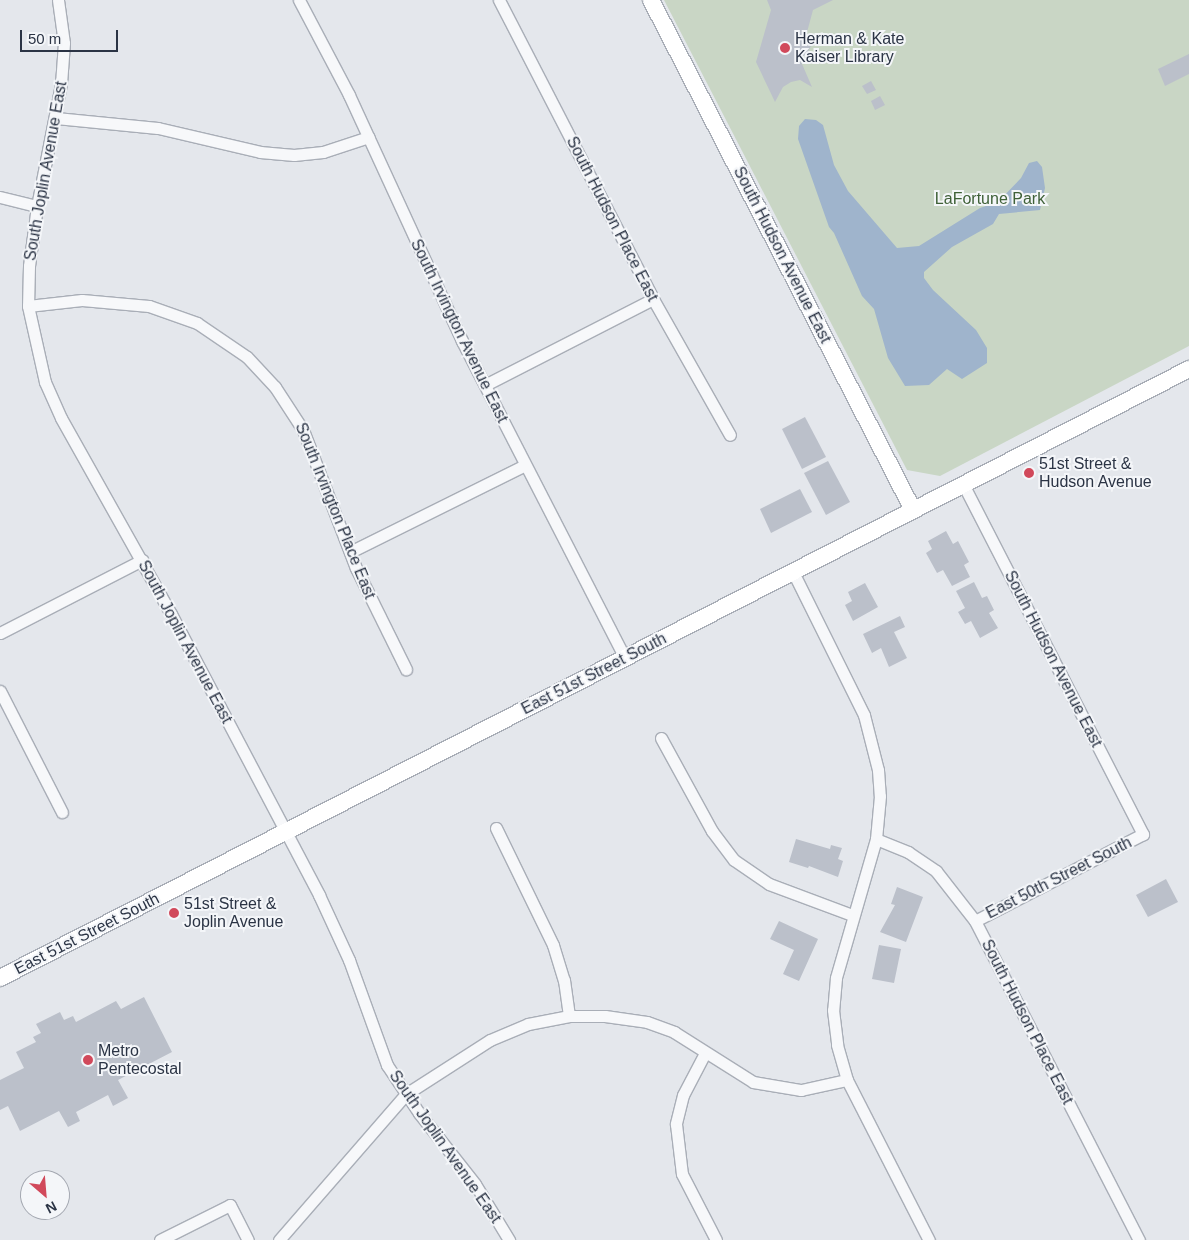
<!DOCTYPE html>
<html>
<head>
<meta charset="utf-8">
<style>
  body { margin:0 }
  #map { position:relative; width:1189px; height:1240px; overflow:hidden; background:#e4e7ec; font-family:Arial,sans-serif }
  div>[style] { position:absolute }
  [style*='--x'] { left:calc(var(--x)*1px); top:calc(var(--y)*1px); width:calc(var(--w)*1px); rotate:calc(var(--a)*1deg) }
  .green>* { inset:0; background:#c9d6c5 }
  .water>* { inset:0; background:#9fb4cc }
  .building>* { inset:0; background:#bbc0ca }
  .roads { filter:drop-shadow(1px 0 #a9aeb7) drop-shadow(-1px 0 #a9aeb7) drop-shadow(0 1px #a9aeb7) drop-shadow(0 -1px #a9aeb7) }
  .street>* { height:11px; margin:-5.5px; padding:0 5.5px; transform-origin:5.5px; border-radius:5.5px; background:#f7f8fa }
  .secondary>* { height:16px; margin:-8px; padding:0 8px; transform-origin:8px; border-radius:8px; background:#fff }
  .dots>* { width:14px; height:14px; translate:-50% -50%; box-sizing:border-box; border:2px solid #f4f6f9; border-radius:50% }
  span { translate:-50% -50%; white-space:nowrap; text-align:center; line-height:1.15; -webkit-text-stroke:4px #f4f6f9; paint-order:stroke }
  .poi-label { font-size:16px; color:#2b3445 }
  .left { translate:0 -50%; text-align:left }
  .street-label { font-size:16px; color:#2b3445 }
  .park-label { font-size:16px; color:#3f6138 }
  .north { position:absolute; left:20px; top:1170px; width:50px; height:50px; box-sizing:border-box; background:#f4f6f9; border:1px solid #a4a8b1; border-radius:50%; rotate:153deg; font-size:14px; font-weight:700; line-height:20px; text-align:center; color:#2b3445 }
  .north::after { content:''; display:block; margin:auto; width:18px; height:22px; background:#d1495b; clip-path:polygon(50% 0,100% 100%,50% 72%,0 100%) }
  .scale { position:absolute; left:20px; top:30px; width:98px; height:22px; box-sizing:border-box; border:2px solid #2b3445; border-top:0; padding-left:6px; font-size:15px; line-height:18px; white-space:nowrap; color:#2b3445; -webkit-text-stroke:4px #f4f6f9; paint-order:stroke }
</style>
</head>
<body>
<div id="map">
  <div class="green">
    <i style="clip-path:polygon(664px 0,1189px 0,1189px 346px,940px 476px,907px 470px)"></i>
  </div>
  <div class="water">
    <i style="clip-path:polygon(805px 119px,816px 120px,823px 125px,834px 165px,848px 191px,897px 248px,919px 246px,980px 208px,998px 202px,1021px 178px,1029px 163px,1037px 161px,1042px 167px,1045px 188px,1040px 210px,999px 214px,993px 224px,952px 247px,924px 272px,924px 278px,933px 290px,976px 330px,987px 348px,987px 363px,962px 379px,947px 369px,929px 385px,905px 386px,888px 358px,874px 309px,862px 296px,834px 233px,829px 227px,798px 139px,799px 126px)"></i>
  </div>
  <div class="building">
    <i style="clip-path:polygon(767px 0,833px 0,813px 10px,806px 36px,811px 46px,806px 55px,799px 57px,812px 87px,800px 80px,791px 82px,783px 87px,775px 102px,756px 62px,771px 10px)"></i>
    <i style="clip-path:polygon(1189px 54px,1189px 74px,1165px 86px,1158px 69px)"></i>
    <i style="clip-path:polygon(871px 81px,876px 90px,867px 94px,862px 86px)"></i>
    <i style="clip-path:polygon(880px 96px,885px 105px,875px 110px,871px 101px)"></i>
    <i style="clip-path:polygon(805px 417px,826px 457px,802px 469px,782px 429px)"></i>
    <i style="clip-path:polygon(828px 461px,850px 502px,826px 515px,804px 473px)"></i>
    <i style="clip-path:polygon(800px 489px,812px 512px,771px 533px,760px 509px)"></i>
    <i style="clip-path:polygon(946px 531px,953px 544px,958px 541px,969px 562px,964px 565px,970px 577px,952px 586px,943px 570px,937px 573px,926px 553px,932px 549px,928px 541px)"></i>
    <i style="clip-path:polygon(974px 582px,982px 598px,987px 596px,994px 610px,989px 613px,998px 628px,980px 638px,971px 621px,965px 624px,958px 612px,965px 608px,956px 591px)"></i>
    <i style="clip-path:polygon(865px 583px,878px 607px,853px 621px,845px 605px,852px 601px,848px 592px)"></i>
    <i style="clip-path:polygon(900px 616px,905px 627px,894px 632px,907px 658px,889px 667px,881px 648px,872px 653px,863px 634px)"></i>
    <i style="clip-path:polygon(796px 839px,830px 849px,831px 845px,842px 848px,838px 859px,843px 861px,838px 877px,809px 866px,808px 868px,789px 862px)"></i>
    <i style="clip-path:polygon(1166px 879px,1178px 902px,1148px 917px,1136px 895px)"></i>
    <i style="clip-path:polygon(897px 887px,923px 897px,906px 942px,880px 932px,895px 905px,891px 904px)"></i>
    <i style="clip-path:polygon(779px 921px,818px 939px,799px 981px,783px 974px,794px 950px,770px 939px)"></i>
    <i style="clip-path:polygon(879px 945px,901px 949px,894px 983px,872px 979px)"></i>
    <i style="clip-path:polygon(144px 997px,172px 1052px,118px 1080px,128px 1098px,113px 1106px,108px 1095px,76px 1112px,80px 1121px,68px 1127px,59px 1111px,20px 1131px,8px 1106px,0 1110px,0 1080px,24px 1068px,16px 1052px,36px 1042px,33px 1037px,41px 1033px,36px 1024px,60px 1012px,64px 1020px,73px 1016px,76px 1022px,116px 1001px,121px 1009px)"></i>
  </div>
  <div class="roads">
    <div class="street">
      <i style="--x:58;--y:0;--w:43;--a:82.1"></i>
      <i style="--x:64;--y:43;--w:41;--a:94.2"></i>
      <i style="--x:61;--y:84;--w:124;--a:101.1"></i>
      <i style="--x:37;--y:206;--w:61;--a:97.6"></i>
      <i style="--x:29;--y:266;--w:40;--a:91.4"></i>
      <i style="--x:28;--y:306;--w:78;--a:77.4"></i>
      <i style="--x:45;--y:382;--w:39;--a:66"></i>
      <i style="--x:61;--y:418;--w:225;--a:60.7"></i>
      <i style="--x:171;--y:614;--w:318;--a:62.2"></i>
      <i style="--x:319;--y:895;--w:72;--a:65.2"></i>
      <i style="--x:349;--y:960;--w:112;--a:70.1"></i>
      <i style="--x:387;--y:1065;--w:58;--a:56.3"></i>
      <i style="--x:419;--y:1113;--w:90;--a:51.7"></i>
      <i style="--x:475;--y:1184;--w:66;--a:58.7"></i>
      <i style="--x:299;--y:0;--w:107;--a:62.2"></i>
      <i style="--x:349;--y:95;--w:271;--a:65.3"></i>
      <i style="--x:462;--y:341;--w:356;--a:62.8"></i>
      <i style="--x:499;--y:0;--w:336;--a:62.7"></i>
      <i style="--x:653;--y:299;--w:156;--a:60.5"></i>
      <i style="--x:56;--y:118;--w:102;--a:5.6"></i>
      <i style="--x:158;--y:128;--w:105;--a:13.2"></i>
      <i style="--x:260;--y:152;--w:34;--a:5"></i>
      <i style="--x:294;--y:155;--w:29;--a:-6"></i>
      <i style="--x:323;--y:152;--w:48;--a:-18.1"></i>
      <i style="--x:0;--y:197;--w:38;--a:14"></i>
      <i style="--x:28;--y:306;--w:54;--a:-6.3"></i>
      <i style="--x:82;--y:300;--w:67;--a:5.1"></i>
      <i style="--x:149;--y:306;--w:51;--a:19.5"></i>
      <i style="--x:197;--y:323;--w:60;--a:34.2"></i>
      <i style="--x:247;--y:357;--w:41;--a:47"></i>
      <i style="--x:275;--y:387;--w:51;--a:56.9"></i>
      <i style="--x:303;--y:430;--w:148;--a:69"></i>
      <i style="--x:356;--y:568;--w:113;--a:63.7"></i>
      <i style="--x:485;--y:385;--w:189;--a:-27.1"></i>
      <i style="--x:963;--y:484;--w:394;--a:62.8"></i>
      <i style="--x:1143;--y:834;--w:189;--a:152.6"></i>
      <i style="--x:350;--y:552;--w:195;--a:-26.4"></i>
      <i style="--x:793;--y:572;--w:160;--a:63.6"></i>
      <i style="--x:864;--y:715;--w:57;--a:75.7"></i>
      <i style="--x:878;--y:770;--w:26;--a:86"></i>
      <i style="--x:880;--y:796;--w:43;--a:95.3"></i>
      <i style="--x:876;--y:839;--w:145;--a:106.1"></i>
      <i style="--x:836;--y:978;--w:32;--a:95"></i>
      <i style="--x:833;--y:1010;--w:35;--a:83"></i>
      <i style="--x:837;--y:1045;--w:36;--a:74"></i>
      <i style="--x:847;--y:1080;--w:180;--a:62.9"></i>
      <i style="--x:0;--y:633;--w:160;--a:-27.2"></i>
      <i style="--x:0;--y:691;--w:136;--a:62.9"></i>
      <i style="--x:661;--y:738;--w:106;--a:61.3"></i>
      <i style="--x:712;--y:831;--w:36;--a:53"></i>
      <i style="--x:734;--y:860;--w:42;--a:34.4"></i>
      <i style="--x:769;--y:884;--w:89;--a:20.5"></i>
      <i style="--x:496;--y:828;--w:130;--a:64"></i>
      <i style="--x:553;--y:945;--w:37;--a:73"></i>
      <i style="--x:564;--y:980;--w:36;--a:82"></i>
      <i style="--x:876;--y:839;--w:35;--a:22"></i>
      <i style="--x:908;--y:852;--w:34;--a:34"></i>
      <i style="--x:936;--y:871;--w:63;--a:52"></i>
      <i style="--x:975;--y:921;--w:359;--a:62.8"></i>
      <i style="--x:705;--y:1053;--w:47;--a:117.6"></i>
      <i style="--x:683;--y:1095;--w:30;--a:104"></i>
      <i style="--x:676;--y:1124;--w:50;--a:83.2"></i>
      <i style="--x:682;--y:1174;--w:74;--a:62.7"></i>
      <i style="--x:160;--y:1240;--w:78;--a:-26.6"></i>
      <i style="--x:230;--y:1205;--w:39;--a:63"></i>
      <i style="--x:279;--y:1240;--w:194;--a:-49"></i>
      <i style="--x:406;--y:1094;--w:100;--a:-32.7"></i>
      <i style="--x:490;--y:1040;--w:41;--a:-22.8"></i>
      <i style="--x:528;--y:1024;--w:42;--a:-11"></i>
      <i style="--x:569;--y:1016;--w:36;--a:0"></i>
      <i style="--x:605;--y:1016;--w:42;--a:8.1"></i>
      <i style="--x:647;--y:1022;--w:29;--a:20"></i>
      <i style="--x:674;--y:1032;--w:93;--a:32.3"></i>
      <i style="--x:753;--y:1082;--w:49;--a:9.5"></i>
      <i style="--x:801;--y:1090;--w:47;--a:-12.3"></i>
    </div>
    <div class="secondary">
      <i style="--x:651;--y:0;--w:573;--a:62.81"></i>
      <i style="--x:0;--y:978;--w:1336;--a:-27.12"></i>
    </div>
  </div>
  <div class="dots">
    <i style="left:785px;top:48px;background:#d1495b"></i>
    <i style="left:1029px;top:473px;background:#d1495b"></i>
    <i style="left:174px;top:913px;background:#d1495b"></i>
    <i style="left:88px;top:1060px;background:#d1495b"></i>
  </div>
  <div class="poi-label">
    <span class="left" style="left:795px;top:48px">Herman &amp; Kate<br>Kaiser Library</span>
    <span class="left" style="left:1039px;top:473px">51st Street &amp;<br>Hudson Avenue</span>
    <span class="left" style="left:184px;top:913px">51st Street &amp;<br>Joplin Avenue</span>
    <span class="left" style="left:98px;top:1060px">Metro<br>Pentecostal</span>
  </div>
  <div class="street-label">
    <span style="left:46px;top:171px;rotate:-80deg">South Joplin Avenue East</span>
    <span style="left:612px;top:219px;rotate:63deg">South Hudson Place East</span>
    <span style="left:782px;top:255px;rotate:63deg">South Hudson Avenue East</span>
    <span style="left:459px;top:331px;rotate:64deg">South Irvington Avenue East</span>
    <span style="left:335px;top:511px;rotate:68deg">South Irvington Place East</span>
    <span style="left:185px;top:642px;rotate:62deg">South Joplin Avenue East</span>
    <span style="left:1053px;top:659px;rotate:63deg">South Hudson Avenue East</span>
    <span style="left:594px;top:674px;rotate:-27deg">East 51st Street South</span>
    <span style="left:1059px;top:878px;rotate:-27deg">East 50th Street South</span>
    <span style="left:87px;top:934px;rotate:-27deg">East 51st Street South</span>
    <span style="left:1027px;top:1022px;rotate:63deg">South Hudson Place East</span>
    <span style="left:445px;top:1147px;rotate:55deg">South Joplin Avenue East</span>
  </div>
  <div class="park-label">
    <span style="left:990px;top:199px">LaFortune Park</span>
  </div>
  <div class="north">N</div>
  <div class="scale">50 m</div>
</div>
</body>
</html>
